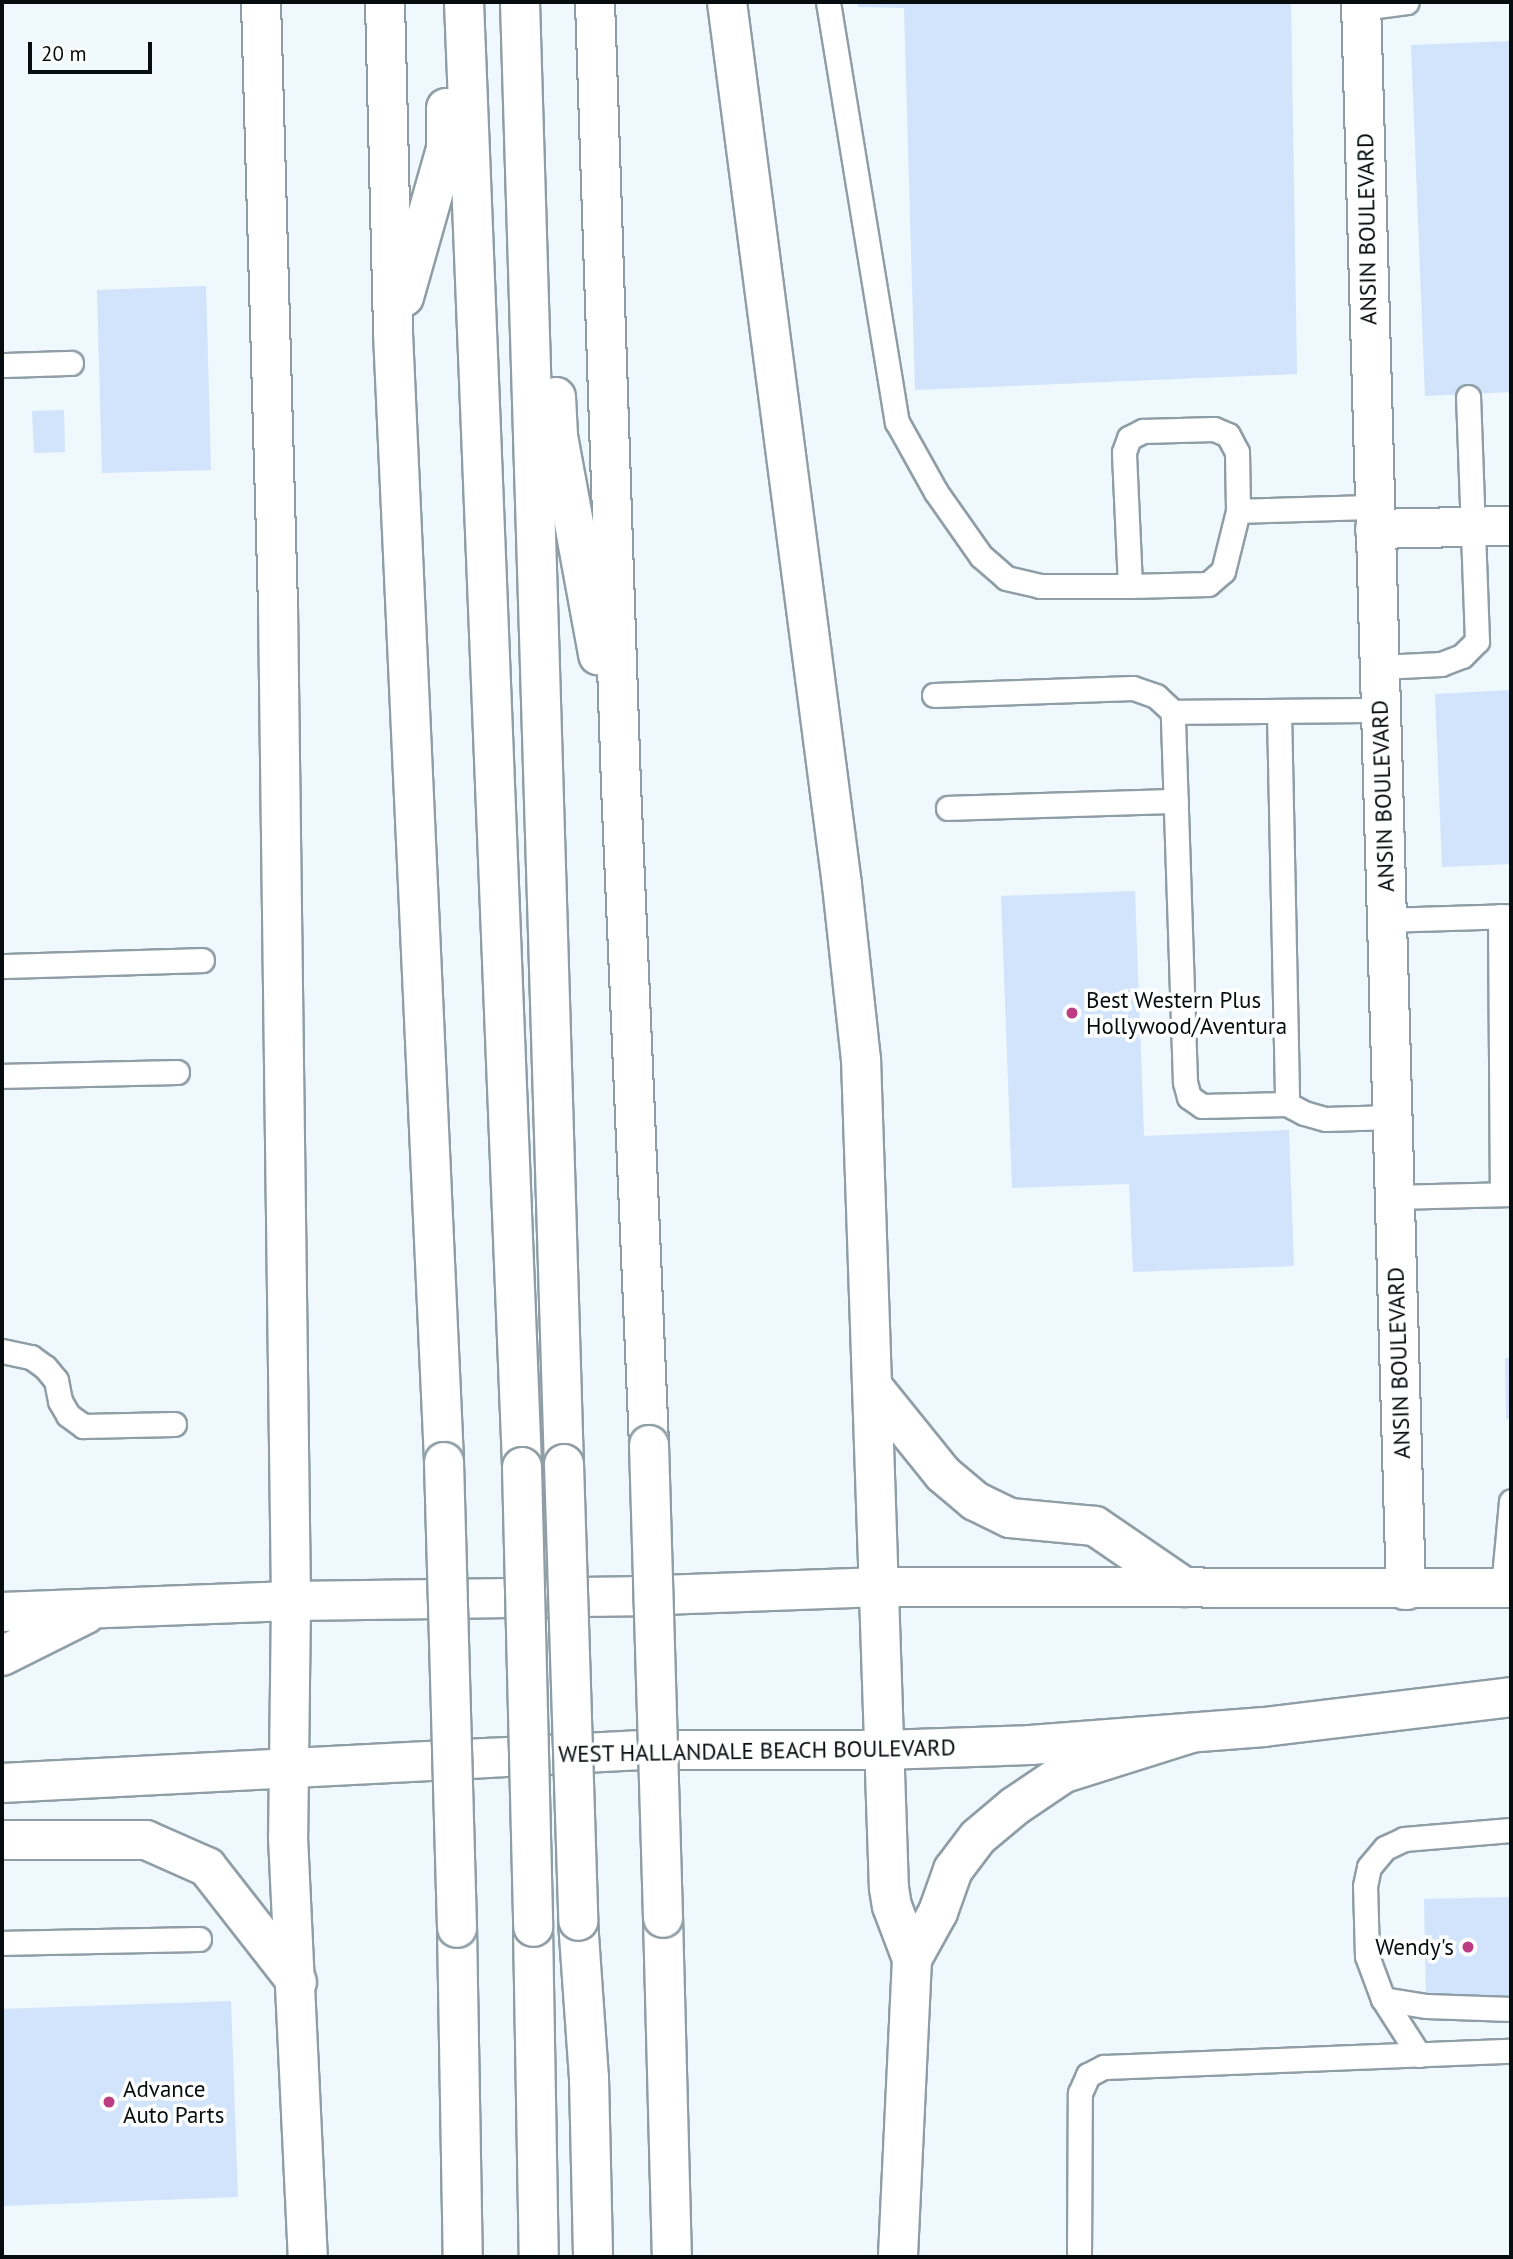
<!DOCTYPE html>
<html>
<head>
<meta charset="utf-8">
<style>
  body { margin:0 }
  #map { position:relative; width:1513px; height:2259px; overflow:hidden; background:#eef8fd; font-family:"PT Sans",sans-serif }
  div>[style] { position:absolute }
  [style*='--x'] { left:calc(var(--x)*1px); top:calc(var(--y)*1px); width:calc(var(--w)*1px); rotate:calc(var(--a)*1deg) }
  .building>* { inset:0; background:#d1e4fb }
  .roads { filter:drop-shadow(2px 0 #8f9ea6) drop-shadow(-2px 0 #8f9ea6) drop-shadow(0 2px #8f9ea6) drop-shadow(0 -2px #8f9ea6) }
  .service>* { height:23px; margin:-11.5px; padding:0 11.5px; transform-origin:11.5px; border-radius:11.5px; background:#fff }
  .minor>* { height:38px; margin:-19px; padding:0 19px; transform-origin:19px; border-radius:19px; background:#fff }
  .primary>* { height:38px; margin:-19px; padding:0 19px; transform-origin:19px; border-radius:19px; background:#fff }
  .motorway>* { height:38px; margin:-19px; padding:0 19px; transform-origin:19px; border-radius:19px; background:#fff }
  .bridges { filter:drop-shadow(2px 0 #8f9ea6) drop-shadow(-2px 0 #8f9ea6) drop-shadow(0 2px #8f9ea6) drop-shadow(0 -2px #8f9ea6) }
  .motorway-bridge>* { height:38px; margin:-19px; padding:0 19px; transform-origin:19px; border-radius:19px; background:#fff }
  .dots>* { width:19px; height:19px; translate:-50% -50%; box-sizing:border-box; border:4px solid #fff; border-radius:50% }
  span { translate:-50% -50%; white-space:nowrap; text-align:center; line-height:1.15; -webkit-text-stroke:7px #fff; paint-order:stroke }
  .street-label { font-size:23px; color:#070d0f }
  .poi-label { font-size:23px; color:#070d0f }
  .left { translate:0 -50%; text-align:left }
  .right { translate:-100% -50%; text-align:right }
  .frame { position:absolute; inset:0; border:4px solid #070d0f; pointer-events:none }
  .scale { position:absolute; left:28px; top:42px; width:124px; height:32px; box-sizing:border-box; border:4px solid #070d0f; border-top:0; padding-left:9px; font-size:21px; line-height:24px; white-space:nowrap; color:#070d0f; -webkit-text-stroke:5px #fff; paint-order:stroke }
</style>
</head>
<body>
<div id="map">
  <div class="building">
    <i style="clip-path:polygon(857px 2px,1291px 2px,1297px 374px,915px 390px,904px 8px,858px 7px)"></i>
    <i style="clip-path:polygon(1511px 41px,1511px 392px,1425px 396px,1411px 45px)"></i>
    <i style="clip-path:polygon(206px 286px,211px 470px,102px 473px,97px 290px)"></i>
    <i style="clip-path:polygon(64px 410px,65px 452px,34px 453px,32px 411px)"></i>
    <i style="clip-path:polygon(1511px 690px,1511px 864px,1442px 867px,1435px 694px)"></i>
    <i style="clip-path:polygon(1135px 891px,1144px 1136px,1289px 1130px,1294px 1266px,1133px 1272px,1129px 1184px,1012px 1188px,1001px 896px)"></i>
    <i style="clip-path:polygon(1511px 1357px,1511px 1419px,1506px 1419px,1505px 1358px)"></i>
    <i style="clip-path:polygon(1511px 1897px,1511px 1996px,1426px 1997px,1424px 1899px)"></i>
    <i style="clip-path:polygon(231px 2001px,238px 2197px,2px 2206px,2px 2009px)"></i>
  </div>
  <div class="roads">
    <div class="service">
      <i style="--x:828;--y:2;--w:426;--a:80.7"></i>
      <i style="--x:897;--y:422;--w:80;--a:60.9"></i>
      <i style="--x:936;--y:492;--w:78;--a:54.9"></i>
      <i style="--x:981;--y:556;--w:33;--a:41"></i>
      <i style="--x:1006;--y:578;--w:35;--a:13"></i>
      <i style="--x:1040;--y:586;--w:90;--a:0"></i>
      <i style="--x:1362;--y:8;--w:45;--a:-7.6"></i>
      <i style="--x:2;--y:365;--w:69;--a:-1.7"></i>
      <i style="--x:1214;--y:429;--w:15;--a:23"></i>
      <i style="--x:1228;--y:435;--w:19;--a:62"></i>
      <i style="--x:1237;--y:452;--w:59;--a:89"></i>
      <i style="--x:1238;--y:511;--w:62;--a:104"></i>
      <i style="--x:1223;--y:571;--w:20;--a:139"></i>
      <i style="--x:1208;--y:584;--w:78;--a:178.5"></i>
      <i style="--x:1130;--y:586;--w:134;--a:-92.6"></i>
      <i style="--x:1124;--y:452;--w:15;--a:-70"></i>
      <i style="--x:1129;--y:438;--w:16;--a:-27"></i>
      <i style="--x:1143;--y:431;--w:71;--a:-1.6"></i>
      <i style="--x:1238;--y:511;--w:137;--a:-1.7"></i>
      <i style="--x:1380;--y:667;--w:61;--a:-2.8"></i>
      <i style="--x:1441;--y:664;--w:22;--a:-21"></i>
      <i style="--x:1462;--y:656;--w:21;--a:-45"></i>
      <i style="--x:1477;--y:641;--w:244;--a:-92.1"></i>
      <i style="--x:934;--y:695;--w:199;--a:-2"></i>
      <i style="--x:1133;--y:688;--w:24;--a:19"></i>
      <i style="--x:1156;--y:696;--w:23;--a:43"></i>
      <i style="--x:1279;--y:712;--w:392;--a:88.8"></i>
      <i style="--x:1287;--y:1104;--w:85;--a:178.7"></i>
      <i style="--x:1202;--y:1106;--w:16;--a:-145"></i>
      <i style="--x:1189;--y:1097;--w:16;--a:-105"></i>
      <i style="--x:1185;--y:1082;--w:370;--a:-91.9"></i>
      <i style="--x:1173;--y:712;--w:208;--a:-0.6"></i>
      <i style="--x:948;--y:808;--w:228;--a:-1.8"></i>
      <i style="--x:1500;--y:916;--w:278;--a:89.6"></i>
      <i style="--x:1386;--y:920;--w:125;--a:-1.8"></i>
      <i style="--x:2;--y:966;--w:200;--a:-1.7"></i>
      <i style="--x:2;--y:1076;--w:175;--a:-1.3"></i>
      <i style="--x:1287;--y:1104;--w:19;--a:28"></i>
      <i style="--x:1304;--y:1113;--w:22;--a:16"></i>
      <i style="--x:1325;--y:1119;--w:68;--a:-1.7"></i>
      <i style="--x:1395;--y:1197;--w:116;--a:-1.5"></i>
      <i style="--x:2;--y:1351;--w:30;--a:12"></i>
      <i style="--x:31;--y:1357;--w:17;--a:36"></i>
      <i style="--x:45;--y:1367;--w:17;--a:50"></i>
      <i style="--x:56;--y:1380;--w:21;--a:79"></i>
      <i style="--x:60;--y:1401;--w:16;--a:60"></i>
      <i style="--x:68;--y:1415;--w:19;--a:36"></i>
      <i style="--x:83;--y:1426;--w:91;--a:-1.3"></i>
      <i style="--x:1503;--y:1588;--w:87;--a:-84.7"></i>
      <i style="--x:2;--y:1943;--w:197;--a:-1.2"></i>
      <i style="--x:1383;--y:1999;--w:44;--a:9.2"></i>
      <i style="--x:1426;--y:2006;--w:85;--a:2"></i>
      <i style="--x:1419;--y:2055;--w:67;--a:-122.7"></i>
      <i style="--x:1383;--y:1999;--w:46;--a:-110.4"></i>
      <i style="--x:1367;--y:1956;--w:70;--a:-91.6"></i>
      <i style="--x:1365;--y:1886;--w:19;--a:-78"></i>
      <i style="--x:1369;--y:1867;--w:25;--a:-50"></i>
      <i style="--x:1385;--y:1848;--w:21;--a:-25"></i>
      <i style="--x:1404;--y:1839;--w:107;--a:-4.8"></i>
      <i style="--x:1079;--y:2257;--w:164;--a:-89.7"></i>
      <i style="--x:1080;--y:2093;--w:20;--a:-66"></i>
      <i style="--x:1088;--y:2075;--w:18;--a:-27"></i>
      <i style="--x:1104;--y:2067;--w:407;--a:-2.3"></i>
    </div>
    <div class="minor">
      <i style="--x:1361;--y:2;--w:1589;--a:88.38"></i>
      <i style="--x:1375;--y:529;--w:136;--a:-1.3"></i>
    </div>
    <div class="primary">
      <i style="--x:2;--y:1612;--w:289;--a:-2.2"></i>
      <i style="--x:291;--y:1601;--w:343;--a:-0.8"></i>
      <i style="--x:634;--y:1596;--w:247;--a:-2.1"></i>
      <i style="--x:881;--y:1587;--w:630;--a:0.09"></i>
      <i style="--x:2;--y:1656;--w:94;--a:-26.6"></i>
      <i style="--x:2;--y:1783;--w:641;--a:-2.95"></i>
      <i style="--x:642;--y:1750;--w:241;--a:0"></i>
      <i style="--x:883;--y:1750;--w:147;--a:-1.9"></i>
      <i style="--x:1030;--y:1745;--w:235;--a:-4.4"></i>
      <i style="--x:1264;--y:1727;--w:249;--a:-6.9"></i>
    </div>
    <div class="motorway">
      <i style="--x:261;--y:2;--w:604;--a:88.39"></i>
      <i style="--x:278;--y:606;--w:995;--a:89.25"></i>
      <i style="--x:291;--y:1601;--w:236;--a:90.7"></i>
      <i style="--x:288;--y:1837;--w:420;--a:87.3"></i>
      <i style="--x:385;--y:2;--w:331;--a:88.6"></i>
      <i style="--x:393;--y:333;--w:1130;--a:87.41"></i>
      <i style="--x:464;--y:2;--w:1466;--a:87.73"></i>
      <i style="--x:520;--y:2;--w:1463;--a:88.28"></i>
      <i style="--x:595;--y:2;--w:783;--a:88.1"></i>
      <i style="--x:621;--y:785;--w:661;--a:87.57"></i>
      <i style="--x:727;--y:2;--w:890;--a:82.58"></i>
      <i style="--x:842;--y:885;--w:175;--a:83.8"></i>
      <i style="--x:861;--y:1059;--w:829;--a:88.07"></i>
      <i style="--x:889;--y:1888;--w:18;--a:81"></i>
      <i style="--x:892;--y:1906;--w:57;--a:69.3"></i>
      <i style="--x:912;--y:1959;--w:298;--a:92.7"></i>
      <i style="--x:404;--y:297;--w:154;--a:-74.2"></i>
      <i style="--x:446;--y:149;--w:41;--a:-90"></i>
      <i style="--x:556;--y:397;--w:39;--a:87"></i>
      <i style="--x:558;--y:436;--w:223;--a:79.6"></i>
      <i style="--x:872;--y:1386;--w:113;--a:51.1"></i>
      <i style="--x:943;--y:1474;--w:42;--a:40.2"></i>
      <i style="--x:975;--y:1501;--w:39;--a:26"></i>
      <i style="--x:1010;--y:1518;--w:85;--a:5.4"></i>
      <i style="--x:1095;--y:1526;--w:108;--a:34.4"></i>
      <i style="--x:2;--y:1840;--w:144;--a:0"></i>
      <i style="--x:146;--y:1840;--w:67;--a:23.9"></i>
      <i style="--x:207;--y:1867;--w:146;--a:52"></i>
      <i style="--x:663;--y:1918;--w:339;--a:88.5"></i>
      <i style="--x:578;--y:1921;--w:157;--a:86"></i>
      <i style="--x:589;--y:2078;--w:179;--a:88.7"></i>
      <i style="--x:533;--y:1927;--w:330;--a:89"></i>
      <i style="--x:457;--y:1928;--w:329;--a:89"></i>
      <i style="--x:912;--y:1959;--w:54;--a:-61"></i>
      <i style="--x:938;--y:1912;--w:45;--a:-70.3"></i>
      <i style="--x:953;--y:1870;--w:41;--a:-52.9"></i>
      <i style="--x:978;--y:1837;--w:48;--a:-40"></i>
      <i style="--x:1015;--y:1806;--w:59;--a:-34"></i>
      <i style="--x:1064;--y:1773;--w:134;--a:-17.4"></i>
    </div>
  </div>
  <div class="bridges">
    <div class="motorway-bridge">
      <i style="--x:649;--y:1445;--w:473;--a:88.3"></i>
      <i style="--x:444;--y:1462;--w:466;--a:88.4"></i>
      <i style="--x:564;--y:1464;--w:457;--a:88.2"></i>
      <i style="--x:522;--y:1467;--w:460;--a:88.6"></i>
    </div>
  </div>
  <div class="dots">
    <i style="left:1072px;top:1013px;background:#bd3b83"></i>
    <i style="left:1468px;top:1947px;background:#bd3b83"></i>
    <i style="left:109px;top:2102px;background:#bd3b83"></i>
  </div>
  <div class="street-label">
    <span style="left:1367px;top:229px;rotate:-91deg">ANSIN BOULEVARD</span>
    <span style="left:1383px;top:796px;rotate:-92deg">ANSIN BOULEVARD</span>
    <span style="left:1399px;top:1363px;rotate:-92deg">ANSIN BOULEVARD</span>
    <span style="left:757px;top:1751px;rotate:-1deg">WEST HALLANDALE BEACH BOULEVARD</span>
  </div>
  <div class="poi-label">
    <span class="left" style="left:1086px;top:1013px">Best Western Plus<br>Hollywood/Aventura</span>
    <span class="right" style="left:1454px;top:1947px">Wendy's</span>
    <span class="left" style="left:123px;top:2102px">Advance<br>Auto Parts</span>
  </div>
  <div class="frame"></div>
  <div class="scale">20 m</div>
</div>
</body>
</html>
